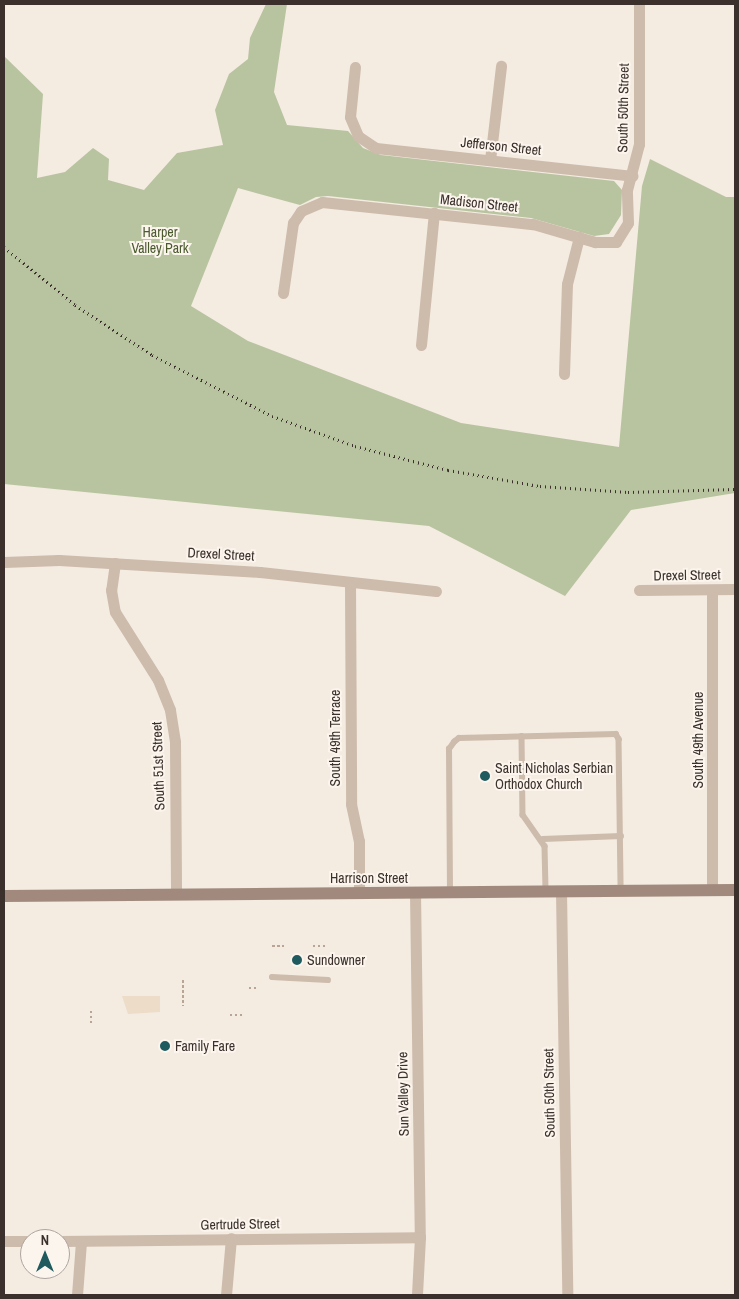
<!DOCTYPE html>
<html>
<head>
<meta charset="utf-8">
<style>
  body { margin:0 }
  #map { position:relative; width:739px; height:1299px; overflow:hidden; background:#f4ebe1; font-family:"Archivo Narrow",sans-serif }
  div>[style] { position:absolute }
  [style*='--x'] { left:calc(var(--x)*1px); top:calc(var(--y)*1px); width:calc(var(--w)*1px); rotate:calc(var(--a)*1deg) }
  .green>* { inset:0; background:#b8c4a0 }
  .plaza>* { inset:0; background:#ecdcc8 }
  .path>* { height:2px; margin-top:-1px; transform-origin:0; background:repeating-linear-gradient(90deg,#b9a596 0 2.5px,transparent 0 5px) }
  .service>* { height:5.5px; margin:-2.75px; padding:0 2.75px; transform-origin:2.75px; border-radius:2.75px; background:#cdbbac }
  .minor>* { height:11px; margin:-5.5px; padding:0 5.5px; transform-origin:5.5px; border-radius:5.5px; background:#cdbbac }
  .secondary>* { height:12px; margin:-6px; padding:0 6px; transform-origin:6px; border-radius:6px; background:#a18a7d }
  .rail>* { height:3px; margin-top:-1.5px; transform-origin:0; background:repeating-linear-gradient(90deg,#3b302b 0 1px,transparent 0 5px) }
  .dots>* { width:14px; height:14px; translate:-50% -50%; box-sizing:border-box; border:2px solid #fbf5ee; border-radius:50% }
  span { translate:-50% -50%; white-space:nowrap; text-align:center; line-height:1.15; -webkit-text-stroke:4px #fbf5ee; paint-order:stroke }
  .street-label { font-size:14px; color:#3b302b }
  .park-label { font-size:14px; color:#4a5a2e }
  .poi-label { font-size:14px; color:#3b302b }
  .left { translate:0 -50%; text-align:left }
  .frame { position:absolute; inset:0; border:5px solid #3b302b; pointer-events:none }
  .north { position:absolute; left:20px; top:1229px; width:50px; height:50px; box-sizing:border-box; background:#fbf5ee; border:1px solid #aea6a0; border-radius:50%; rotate:0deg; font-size:14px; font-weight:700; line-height:20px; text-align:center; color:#3b302b }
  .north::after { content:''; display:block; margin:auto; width:18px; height:22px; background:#1f5a5e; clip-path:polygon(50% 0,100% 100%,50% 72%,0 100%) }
</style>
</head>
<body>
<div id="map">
  <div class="green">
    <i style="clip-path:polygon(266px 4px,287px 4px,274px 92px,287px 125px,348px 131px,363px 148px,381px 155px,614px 181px,622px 190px,621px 215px,609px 234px,594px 236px,531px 218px,328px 196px,316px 197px,300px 205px,238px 188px,191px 306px,248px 341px,461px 423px,619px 447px,642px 186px,650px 159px,726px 197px,735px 197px,735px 493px,631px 510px,565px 596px,429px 526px,4px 484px,4px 56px,43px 94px,37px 178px,65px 172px,93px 148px,109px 159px,108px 180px,144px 190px,177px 153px,223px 145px,215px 110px,229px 74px,248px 59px,250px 38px)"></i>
  </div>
  <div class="plaza">
    <i style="clip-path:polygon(122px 996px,160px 996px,160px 1012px,128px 1014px)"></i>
  </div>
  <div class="path">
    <i style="--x:272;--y:946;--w:14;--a:0"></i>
    <i style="--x:313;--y:946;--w:14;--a:0"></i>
    <i style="--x:183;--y:980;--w:26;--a:90"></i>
    <i style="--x:249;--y:988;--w:9;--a:0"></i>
    <i style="--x:91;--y:1011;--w:12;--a:90"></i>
    <i style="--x:230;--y:1015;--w:13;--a:0"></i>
  </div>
  <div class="service">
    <i style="--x:522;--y:736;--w:79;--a:89.3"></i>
    <i style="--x:523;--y:815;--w:38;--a:55"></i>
    <i style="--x:545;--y:846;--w:45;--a:88.7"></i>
    <i style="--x:543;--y:839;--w:78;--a:-2.2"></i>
    <i style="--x:450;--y:892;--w:143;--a:-90.4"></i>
    <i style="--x:449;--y:749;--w:9;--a:-54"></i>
    <i style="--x:454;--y:742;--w:6;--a:-39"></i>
    <i style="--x:459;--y:738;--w:157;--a:-1.5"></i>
    <i style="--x:616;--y:734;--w:6;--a:59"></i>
    <i style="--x:619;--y:739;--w:151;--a:89.2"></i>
    <i style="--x:272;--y:977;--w:56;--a:3.1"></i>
  </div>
  <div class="minor">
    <i style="--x:355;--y:67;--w:50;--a:95.7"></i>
    <i style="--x:350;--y:117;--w:21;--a:67"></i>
    <i style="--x:358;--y:136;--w:22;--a:34"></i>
    <i style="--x:376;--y:148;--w:258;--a:6.2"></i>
    <i style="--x:490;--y:160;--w:95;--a:-83.3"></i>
    <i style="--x:283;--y:293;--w:71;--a:-81.9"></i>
    <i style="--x:293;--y:223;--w:14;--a:-56"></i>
    <i style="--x:301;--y:211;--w:23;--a:-23"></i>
    <i style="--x:322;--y:202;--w:212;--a:6"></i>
    <i style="--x:533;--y:224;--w:65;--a:16.2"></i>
    <i style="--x:595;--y:242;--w:21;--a:0"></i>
    <i style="--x:616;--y:242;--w:22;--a:-58"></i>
    <i style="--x:628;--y:223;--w:33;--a:-92"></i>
    <i style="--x:627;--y:190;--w:48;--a:-75.4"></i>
    <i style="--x:639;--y:144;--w:140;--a:-90"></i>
    <i style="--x:421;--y:345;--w:133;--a:-84.4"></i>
    <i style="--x:564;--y:374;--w:90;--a:-88.1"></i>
    <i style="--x:567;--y:284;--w:49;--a:-75.7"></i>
    <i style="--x:4;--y:562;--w:55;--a:-2.1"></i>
    <i style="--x:59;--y:560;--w:201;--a:3.4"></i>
    <i style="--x:260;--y:572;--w:177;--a:6.2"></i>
    <i style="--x:115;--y:563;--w:27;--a:98"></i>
    <i style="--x:111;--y:590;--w:22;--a:80"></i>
    <i style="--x:115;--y:612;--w:80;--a:57.7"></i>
    <i style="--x:158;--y:680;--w:32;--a:68"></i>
    <i style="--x:170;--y:710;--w:32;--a:81"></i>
    <i style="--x:175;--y:742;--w:152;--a:89.6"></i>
    <i style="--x:350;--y:582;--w:222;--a:89.7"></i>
    <i style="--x:351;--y:804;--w:38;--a:78"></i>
    <i style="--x:359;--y:841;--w:52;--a:90"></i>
    <i style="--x:639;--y:590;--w:96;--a:-0.6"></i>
    <i style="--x:712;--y:590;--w:300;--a:90"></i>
    <i style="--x:561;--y:891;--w:404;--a:89.1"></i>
    <i style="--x:415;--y:892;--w:345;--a:89.2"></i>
    <i style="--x:420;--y:1237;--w:58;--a:93"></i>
    <i style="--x:4;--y:1241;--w:26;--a:0"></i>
    <i style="--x:60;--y:1241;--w:360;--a:-0.6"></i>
    <i style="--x:77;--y:1295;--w:53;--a:-85.7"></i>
    <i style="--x:226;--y:1295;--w:57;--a:-85"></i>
  </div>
  <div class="secondary">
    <i style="--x:4;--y:896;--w:731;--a:-0.47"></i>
  </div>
  <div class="rail">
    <i style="--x:4;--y:247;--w:92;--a:39.2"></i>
    <i style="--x:75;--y:305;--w:92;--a:33"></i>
    <i style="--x:152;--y:355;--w:135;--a:26.9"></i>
    <i style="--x:272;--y:416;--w:88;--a:19.9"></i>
    <i style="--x:355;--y:446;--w:96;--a:14.5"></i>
    <i style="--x:448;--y:470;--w:93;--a:9.9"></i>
    <i style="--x:540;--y:486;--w:88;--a:3.9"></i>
    <i style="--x:628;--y:492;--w:107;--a:-1.6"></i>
  </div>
  <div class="dots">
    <i style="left:485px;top:776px;background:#1f5a5e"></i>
    <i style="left:297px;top:960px;background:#1f5a5e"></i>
    <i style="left:165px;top:1046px;background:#1f5a5e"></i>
  </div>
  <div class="street-label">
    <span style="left:623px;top:108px;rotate:-89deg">South 50th Street</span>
    <span style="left:501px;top:146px;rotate:6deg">Jefferson Street</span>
    <span style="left:479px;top:203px;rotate:6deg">Madison Street</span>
    <span style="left:221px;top:554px;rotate:3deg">Drexel Street</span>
    <span style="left:687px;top:575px;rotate:-1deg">Drexel Street</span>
    <span style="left:335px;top:738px;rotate:-90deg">South 49th Terrace</span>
    <span style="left:698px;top:740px;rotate:-90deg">South 49th Avenue</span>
    <span style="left:158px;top:766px;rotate:-92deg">South 51st Street</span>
    <span style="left:369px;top:878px">Harrison Street</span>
    <span style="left:549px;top:1093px;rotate:-91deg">South 50th Street</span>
    <span style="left:403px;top:1094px;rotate:-91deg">Sun Valley Drive</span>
    <span style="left:240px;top:1224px;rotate:-1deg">Gertrude Street</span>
  </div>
  <div class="park-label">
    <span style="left:160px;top:240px">Harper<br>Valley Park</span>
  </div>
  <div class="poi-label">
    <span class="left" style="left:495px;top:776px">Saint Nicholas Serbian<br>Orthodox Church</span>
    <span class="left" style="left:307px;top:960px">Sundowner</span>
    <span class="left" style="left:175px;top:1046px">Family Fare</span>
  </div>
  <div class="frame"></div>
  <div class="north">N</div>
</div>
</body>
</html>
